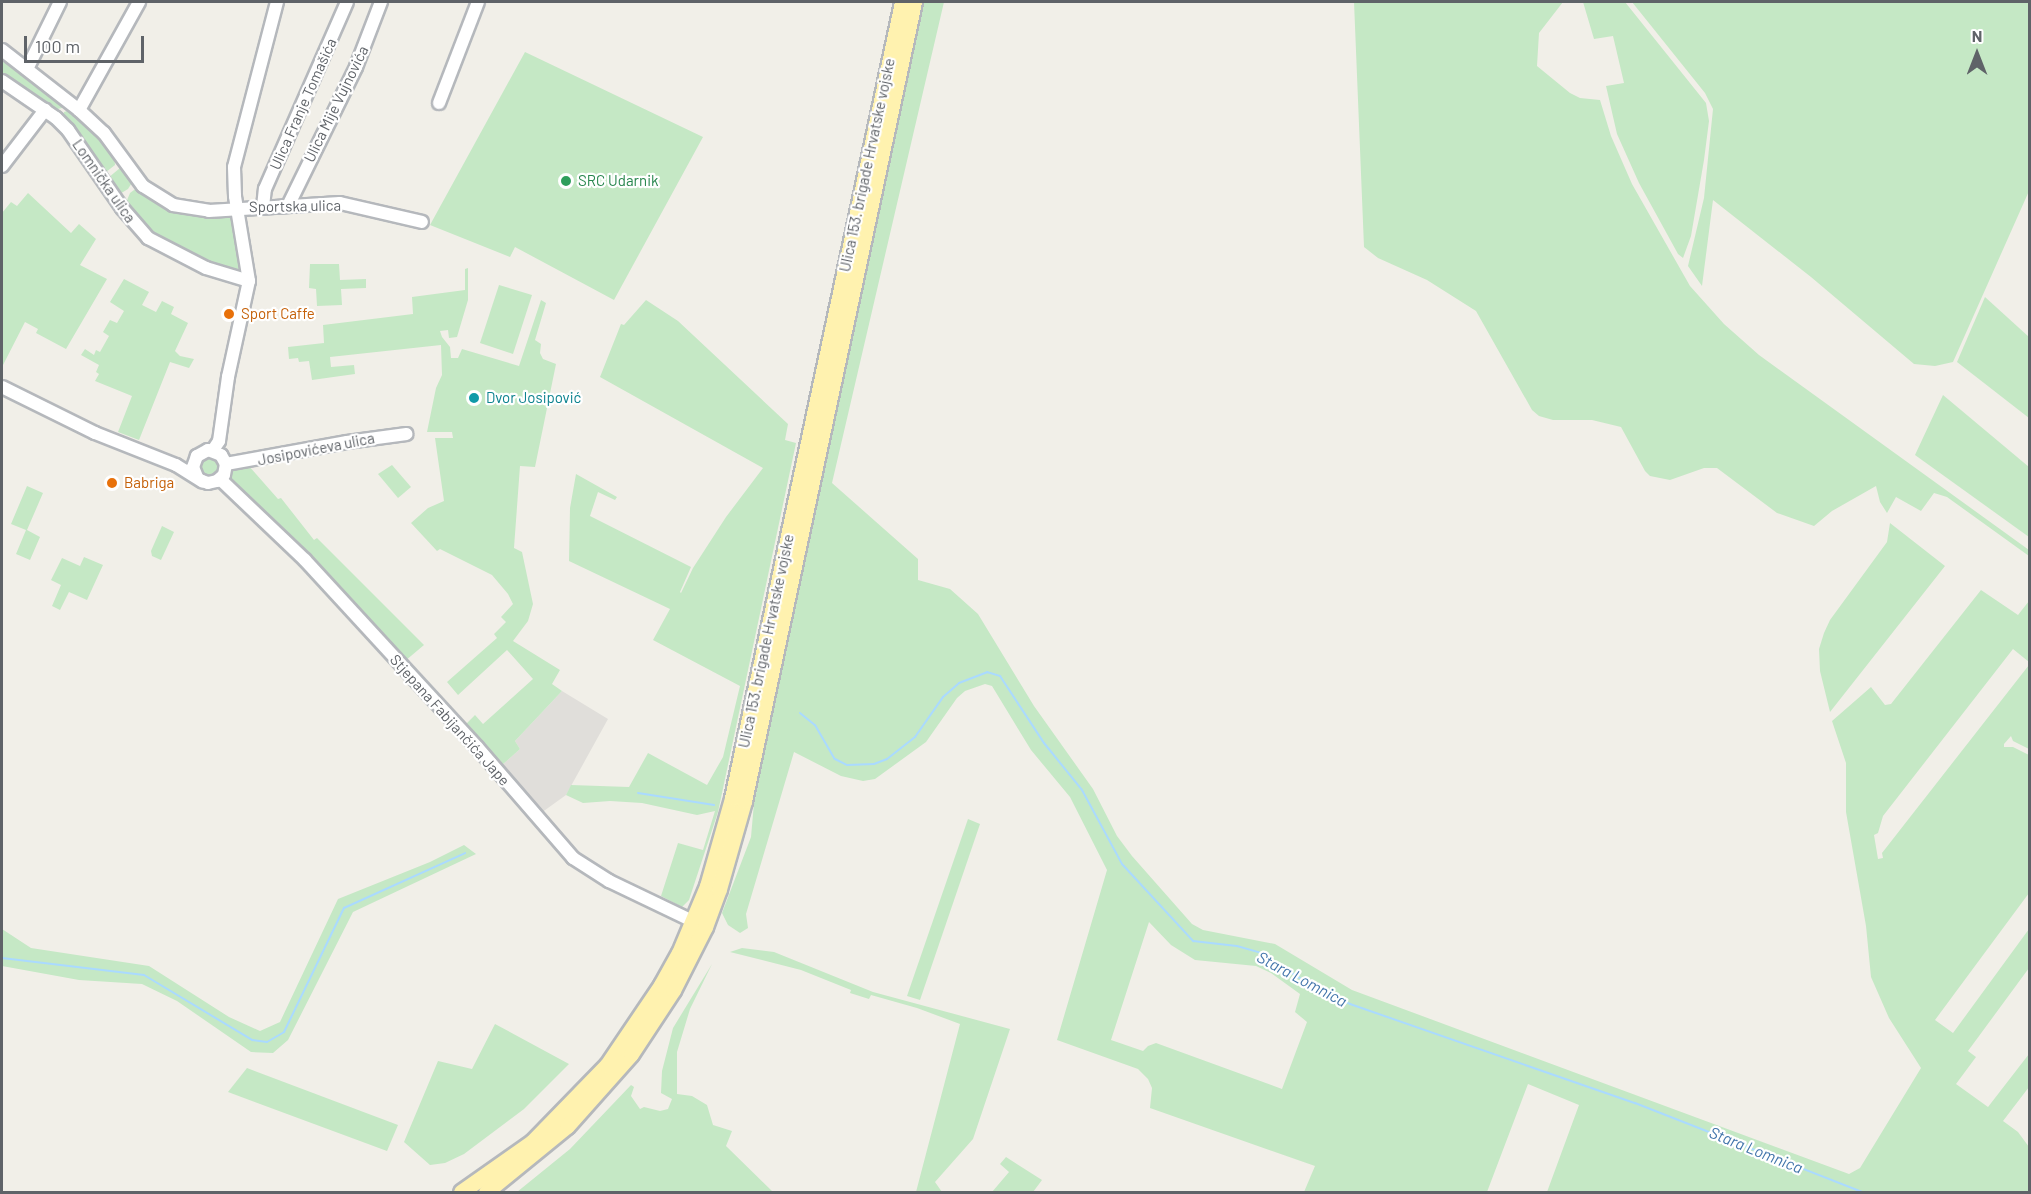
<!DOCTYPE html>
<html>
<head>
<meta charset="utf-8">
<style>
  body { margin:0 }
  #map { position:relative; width:2031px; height:1194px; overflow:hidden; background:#f1efe8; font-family:Barlow,sans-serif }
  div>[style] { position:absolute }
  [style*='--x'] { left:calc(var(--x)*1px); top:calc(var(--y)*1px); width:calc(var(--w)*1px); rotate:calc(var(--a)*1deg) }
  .industrial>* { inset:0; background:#e0deda }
  .green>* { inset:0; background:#c5e8c5 }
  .round { border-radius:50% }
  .stream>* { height:2px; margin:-1px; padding:0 1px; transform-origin:1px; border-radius:1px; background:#aadaff }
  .roads { filter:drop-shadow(2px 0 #b5b8bc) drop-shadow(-2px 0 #b5b8bc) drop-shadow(0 2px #b5b8bc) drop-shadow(0 -2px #b5b8bc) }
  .minor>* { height:12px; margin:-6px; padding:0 6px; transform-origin:6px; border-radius:6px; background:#fff }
  .major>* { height:15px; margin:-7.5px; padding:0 7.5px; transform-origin:7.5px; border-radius:7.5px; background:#fff2af }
  .dots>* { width:16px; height:16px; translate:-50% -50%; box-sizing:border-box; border:3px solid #fff; border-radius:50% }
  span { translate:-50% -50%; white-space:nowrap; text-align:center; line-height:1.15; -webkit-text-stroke:4.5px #fff; paint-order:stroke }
  .street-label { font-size:15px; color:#5f6368 }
  .leisure-label { font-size:15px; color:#27864d }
  .left { translate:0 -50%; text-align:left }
  .food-label { font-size:15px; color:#c56008 }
  .culture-label { font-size:15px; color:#0d838f }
  .water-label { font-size:16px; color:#4174aa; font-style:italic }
  .frame { position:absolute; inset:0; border:3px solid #5f6368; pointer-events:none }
  .north { position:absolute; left:1947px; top:24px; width:60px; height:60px; -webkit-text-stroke:4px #fff; paint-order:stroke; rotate:0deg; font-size:16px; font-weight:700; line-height:24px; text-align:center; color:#5f6368 }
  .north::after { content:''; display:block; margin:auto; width:21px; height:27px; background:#5f6368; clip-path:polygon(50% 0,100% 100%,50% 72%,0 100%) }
  .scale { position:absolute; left:24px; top:36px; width:120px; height:27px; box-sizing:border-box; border:3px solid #5f6368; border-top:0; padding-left:8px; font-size:18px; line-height:21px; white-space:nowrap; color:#5f6368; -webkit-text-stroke:4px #fff; paint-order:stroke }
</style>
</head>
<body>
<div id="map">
  <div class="industrial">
    <i style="clip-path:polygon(562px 691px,608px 719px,566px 795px,541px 813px,502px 765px,520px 749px,515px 741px)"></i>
  </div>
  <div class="green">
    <i style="clip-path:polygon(evenodd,921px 2px,944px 2px,832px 483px,918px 559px,918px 580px,950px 589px,978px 614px,1034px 706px,1093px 789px,1117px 836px,1132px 856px,1192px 924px,1203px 930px,1275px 944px,1352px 990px,1849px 1174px,1860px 1168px,1921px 1068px,1889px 1018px,1871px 977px,1866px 926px,1846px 812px,1846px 763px,1832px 721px,1871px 687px,1885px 705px,1891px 704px,1981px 590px,2018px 615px,2029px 601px,2029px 662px,2013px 649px,1883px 816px,1878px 833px,1874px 835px,1878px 859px,1883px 858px,1882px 853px,2029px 665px,2029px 749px,2013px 741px,2011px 736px,2004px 744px,2004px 747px,2013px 747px,2029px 755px,2029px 893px,1935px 1020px,1953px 1033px,2029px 929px,2029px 968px,1968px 1051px,1976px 1057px,1956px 1084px,1988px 1107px,2029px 1054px,2029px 1087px,2003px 1121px,2018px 1132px,2029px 1147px,2029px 1192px,1547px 1192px,1579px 1105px,1528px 1084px,1487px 1192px,1304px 1192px,1315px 1166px,1150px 1108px,1152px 1088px,1148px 1079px,1138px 1069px,1057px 1040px,1107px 870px,1070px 797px,1031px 750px,992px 686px,985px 684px,965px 691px,957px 698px,926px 742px,875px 779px,863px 781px,841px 776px,794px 752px,746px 914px,748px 928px,740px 933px,728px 925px,722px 913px,751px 837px,754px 803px,921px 2px,1149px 922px,1171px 945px,1195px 960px,1256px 966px,1271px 973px,1300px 994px,1295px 1012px,1307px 1022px,1282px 1089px,1156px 1043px,1148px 1046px,1143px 1051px,1111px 1040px,1149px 922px)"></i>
    <i style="clip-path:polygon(1354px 2px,1563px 2px,1539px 33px,1537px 66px,1570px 93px,1580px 98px,1600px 100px,1611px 136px,1632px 184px,1690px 286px,1724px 324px,1759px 355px,2029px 550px,2029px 556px,1947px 497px,1934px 493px,1921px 511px,1896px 497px,1887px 513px,1880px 502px,1876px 486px,1832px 511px,1814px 526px,1777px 513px,1717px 468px,1704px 468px,1670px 480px,1650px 476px,1645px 471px,1621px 427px,1592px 420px,1553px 420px,1539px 416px,1532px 410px,1476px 311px,1427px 280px,1378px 258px,1364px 247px)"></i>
    <i style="clip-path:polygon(1583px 2px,1625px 2px,1706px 103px,1709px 121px,1704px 160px,1691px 236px,1683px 258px,1678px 254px,1639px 183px,1617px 134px,1606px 86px,1624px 83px,1613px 36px,1594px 39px)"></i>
    <i style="clip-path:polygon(1632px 2px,2029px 2px,2029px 191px,1953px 362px,1935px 366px,1914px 364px,1811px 277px,1713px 200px,1702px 286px,1688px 266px,1704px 198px,1713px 109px,1705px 93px)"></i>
    <i style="clip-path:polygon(525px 52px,703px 137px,614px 300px,515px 247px,510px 257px,430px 225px)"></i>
    <i style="clip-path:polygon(2px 54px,64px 105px,62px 108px,53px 110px,2px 76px)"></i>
    <i style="clip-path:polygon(70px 110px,82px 115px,114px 154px,115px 165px,106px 172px,102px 174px,62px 119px,64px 112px)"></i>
    <i style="clip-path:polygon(120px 168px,133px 181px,128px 189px,118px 195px,108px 178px)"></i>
    <i style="clip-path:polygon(138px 187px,152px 197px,231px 216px,240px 269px,237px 272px,223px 270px,157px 241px,125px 205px,130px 193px)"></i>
    <i style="clip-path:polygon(28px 193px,71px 233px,79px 224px,96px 239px,80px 265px,107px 279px,66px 349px,36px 333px,38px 329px,25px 322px,2px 367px,2px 213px,11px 202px,17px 206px)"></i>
    <i style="clip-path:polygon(310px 264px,339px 264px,340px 280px,366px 279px,366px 288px,341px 289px,342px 305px,317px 306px,316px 289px,309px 288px)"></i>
    <i style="clip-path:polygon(468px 268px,468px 300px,457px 337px,449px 338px,448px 330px,440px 331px,442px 337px,450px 347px,451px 358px,458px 358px,462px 349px,519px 366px,541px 300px,546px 303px,535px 340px,541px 344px,540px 353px,543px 359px,556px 364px,535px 467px,520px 466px,514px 548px,522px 552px,533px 604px,528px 621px,513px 641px,560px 670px,552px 684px,562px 691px,515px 741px,520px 749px,502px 765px,465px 725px,475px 715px,483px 724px,533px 679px,507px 650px,458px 695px,447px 682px,497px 638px,494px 634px,506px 622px,501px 617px,513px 604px,508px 594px,492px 575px,440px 549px,437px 551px,411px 523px,428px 508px,444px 501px,435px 438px,453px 438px,452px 432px,427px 432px,436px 388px,442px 375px,441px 345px,330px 357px,331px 367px,354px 365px,355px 374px,312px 380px,309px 361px,299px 362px,298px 358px,289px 359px,288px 347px,324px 343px,323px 325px,413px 314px,412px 297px,465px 290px,465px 269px)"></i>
    <i style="clip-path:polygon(124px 279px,149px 292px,142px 305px,156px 312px,162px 301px,174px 307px,171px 314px,188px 323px,175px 351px,180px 356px,194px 359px,189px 368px,170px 362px,139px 440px,118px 432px,132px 396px,95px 381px,99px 374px,96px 372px,99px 365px,81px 355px,85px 349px,94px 355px,96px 350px,100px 352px,109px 336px,103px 332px,110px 320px,117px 323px,124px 311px,110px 302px)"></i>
    <i style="clip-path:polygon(499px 285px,532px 295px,513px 354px,480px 343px)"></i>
    <i style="clip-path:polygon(1985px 297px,2029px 337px,2029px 418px,1957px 362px)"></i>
    <i style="clip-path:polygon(646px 300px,678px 321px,788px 424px,785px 440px,796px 443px,718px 812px,689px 900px,682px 907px,661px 896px,678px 843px,703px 850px,715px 811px,697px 815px,642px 803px,610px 801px,583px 803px,566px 795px,571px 785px,629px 787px,648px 753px,707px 785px,723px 757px,740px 686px,653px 640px,670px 609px,569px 561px,570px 508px,576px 474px,617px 497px,615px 500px,598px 492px,590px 516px,691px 567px,680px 592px,681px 593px,693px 568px,726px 517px,763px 468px,600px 377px,621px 324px,624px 325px)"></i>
    <i style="clip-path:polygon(1943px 395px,2029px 467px,2029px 537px,1915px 455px)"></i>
    <i class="round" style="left:198px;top:455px;width:22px;height:22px"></i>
    <i style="clip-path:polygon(248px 465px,278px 499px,281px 498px,314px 540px,317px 538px,424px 645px,405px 661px,293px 538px,231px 479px,229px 475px,233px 471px)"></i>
    <i style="clip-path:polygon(392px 465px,411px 487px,398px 498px,378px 474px)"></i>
    <i style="clip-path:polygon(27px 486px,43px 493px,27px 530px,40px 537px,30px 560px,16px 554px,26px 530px,11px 524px)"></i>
    <i style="clip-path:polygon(1890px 523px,1945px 566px,1830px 712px,1820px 671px,1819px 649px,1824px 633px,1830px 620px,1887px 542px)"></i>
    <i style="clip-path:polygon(162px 526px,174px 532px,161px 560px,152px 556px,151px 551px)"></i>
    <i style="clip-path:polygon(84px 557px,103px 565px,87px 600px,69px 592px,60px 610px,52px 606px,61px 585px,51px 580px,62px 558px,80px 566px)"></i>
    <i style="clip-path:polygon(968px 819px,980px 824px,920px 1000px,907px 996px)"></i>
    <i style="clip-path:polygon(464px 845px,476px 854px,353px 912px,288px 1040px,273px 1053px,251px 1052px,177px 1001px,142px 984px,79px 980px,2px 966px,2px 929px,31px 948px,149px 966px,229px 1017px,260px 1031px,280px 1022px,338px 899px,430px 862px)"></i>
    <i style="clip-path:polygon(742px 948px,774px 952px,873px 992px,1010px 1029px,973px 1139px,935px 1182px,942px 1192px,916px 1192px,960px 1024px,917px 1008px,871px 995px,869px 999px,850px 993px,851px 990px,801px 970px,730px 952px)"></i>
    <i style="clip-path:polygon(712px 964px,690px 1009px,677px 1052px,677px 1094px,692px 1096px,707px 1105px,713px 1125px,732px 1131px,726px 1146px,773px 1192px,517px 1192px,570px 1149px,631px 1085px,634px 1087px,631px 1096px,640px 1109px,644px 1107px,660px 1111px,668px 1109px,672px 1099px,661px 1093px,662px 1071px,673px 1028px)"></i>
    <i style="clip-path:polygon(495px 1024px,569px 1064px,524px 1109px,464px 1154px,445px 1163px,430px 1165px,404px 1142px,438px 1061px,472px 1069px)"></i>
    <i style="clip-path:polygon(247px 1068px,398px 1125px,387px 1151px,228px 1092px)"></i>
    <i style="clip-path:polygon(1006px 1157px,1042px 1180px,1033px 1192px,992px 1192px,1009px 1172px,1000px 1164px)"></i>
  </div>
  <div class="stream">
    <i style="--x:800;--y:713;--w:19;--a:39"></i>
    <i style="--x:815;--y:725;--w:39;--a:60"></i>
    <i style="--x:835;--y:759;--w:13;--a:27"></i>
    <i style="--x:847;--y:765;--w:27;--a:-2"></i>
    <i style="--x:874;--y:764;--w:14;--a:-21"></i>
    <i style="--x:887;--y:759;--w:36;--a:-38"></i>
    <i style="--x:915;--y:737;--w:49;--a:-55"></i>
    <i style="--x:943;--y:697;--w:21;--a:-41"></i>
    <i style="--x:959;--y:683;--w:30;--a:-21"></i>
    <i style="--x:987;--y:672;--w:14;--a:17"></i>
    <i style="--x:1000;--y:676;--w:80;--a:56.7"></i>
    <i style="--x:1044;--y:743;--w:60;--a:51"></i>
    <i style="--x:1082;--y:790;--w:84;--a:61.6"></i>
    <i style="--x:1122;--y:864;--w:105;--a:47.3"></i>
    <i style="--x:1193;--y:941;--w:44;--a:6.5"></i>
    <i style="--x:1237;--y:946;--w:25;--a:16"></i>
    <i style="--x:1261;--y:953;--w:61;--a:32.9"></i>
    <i style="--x:1312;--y:986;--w:42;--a:25.3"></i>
    <i style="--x:1350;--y:1004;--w:302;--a:19.2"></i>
    <i style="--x:1635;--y:1103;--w:244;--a:21.4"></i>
    <i style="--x:638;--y:793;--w:77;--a:9"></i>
    <i style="--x:2;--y:958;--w:143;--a:6.8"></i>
    <i style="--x:144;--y:975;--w:126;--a:31"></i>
    <i style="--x:252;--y:1040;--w:15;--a:8"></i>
    <i style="--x:267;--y:1042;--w:20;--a:-30"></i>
    <i style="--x:284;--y:1032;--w:138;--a:-64.2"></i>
    <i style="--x:344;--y:908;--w:133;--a:-24.4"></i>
  </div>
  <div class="roads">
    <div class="minor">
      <i style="--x:2;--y:50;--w:98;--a:37.9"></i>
      <i style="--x:79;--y:110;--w:34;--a:43"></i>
      <i style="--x:104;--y:133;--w:66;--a:53.7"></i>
      <i style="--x:143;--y:186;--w:36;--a:32"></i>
      <i style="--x:173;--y:205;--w:36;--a:9"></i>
      <i style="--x:209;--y:211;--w:131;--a:-3.5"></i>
      <i style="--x:340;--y:203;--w:84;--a:13"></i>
      <i style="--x:27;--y:69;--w:75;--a:-63.8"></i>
      <i style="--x:2;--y:81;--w:65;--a:34.4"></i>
      <i style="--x:56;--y:118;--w:17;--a:45"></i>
      <i style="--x:68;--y:130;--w:95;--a:55.3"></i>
      <i style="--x:122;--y:208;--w:40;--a:49"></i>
      <i style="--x:148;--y:238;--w:65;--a:27.3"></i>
      <i style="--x:206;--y:268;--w:45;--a:16.8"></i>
      <i style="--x:439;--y:103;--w:108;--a:-68.9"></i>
      <i style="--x:79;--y:110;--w:124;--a:-60.9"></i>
      <i style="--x:2;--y:166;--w:71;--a:-52.5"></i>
      <i style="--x:288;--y:206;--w:155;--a:-63.9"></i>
      <i style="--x:356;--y:67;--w:70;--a:-69"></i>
      <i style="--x:263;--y:207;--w:18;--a:-84"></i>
      <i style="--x:265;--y:189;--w:204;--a:-66.3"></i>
      <i style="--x:2;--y:387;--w:104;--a:26.3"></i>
      <i style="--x:95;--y:433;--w:87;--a:21.6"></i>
      <i style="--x:176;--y:465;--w:31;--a:32"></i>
      <i style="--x:202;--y:481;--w:6;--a:18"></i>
      <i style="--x:208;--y:483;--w:9;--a:-13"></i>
      <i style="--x:217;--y:481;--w:9;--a:-41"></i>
      <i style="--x:224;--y:475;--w:11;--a:-80"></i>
      <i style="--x:226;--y:464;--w:10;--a:-119"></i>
      <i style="--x:221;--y:455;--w:14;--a:-159"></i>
      <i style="--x:208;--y:450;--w:13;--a:151"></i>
      <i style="--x:197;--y:456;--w:12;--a:110"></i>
      <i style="--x:193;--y:467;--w:11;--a:68"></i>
      <i style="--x:213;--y:450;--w:11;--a:-56"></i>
      <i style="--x:219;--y:441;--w:65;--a:-82"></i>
      <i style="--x:228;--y:377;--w:98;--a:-77.7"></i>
      <i style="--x:249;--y:281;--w:86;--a:-99.4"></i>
      <i style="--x:235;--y:196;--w:29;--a:-92"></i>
      <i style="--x:234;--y:167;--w:171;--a:-75.4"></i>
      <i style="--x:226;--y:464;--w:123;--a:-10.3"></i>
      <i style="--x:347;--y:442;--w:60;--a:-7.7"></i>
      <i style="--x:220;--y:479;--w:117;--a:43.6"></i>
      <i style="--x:305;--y:560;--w:254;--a:47.4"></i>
      <i style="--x:477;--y:747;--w:147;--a:49.1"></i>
      <i style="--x:573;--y:858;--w:43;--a:32.6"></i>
      <i style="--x:609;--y:881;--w:102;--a:25.6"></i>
    </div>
    <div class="major">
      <i style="--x:461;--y:1192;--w:87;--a:-35.2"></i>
      <i style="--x:532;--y:1142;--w:107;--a:-45.8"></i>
      <i style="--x:607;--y:1065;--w:97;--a:-56"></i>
      <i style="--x:661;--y:985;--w:37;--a:-61"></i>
      <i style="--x:679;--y:953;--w:73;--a:-67.3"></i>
      <i style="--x:707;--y:886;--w:91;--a:-74.1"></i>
      <i style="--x:732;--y:798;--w:814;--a:-77.94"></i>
      <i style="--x:486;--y:1192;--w:104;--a:-39.2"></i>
      <i style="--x:567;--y:1126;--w:96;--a:-48.4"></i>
      <i style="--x:631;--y:1054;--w:77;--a:-56.7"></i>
      <i style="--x:673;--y:990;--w:71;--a:-63.1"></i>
      <i style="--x:705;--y:927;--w:40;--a:-69.8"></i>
      <i style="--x:719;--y:889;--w:91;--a:-74.1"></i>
      <i style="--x:744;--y:801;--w:817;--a:-77.99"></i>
    </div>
  </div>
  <div class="dots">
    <i style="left:566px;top:181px;background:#2e9e5b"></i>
    <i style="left:229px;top:314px;background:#e8710a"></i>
    <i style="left:474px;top:398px;background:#0f9aa8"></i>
    <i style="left:112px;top:483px;background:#e8710a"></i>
  </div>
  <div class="street-label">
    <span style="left:303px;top:104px;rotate:-66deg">Ulica Franje Tomašića</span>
    <span style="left:336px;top:104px;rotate:-64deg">Ulica Mije Vujnovića</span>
    <span style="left:867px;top:165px;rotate:-78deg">Ulica 153. brigade Hrvatske vojske</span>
    <span style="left:104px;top:181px;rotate:55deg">Lomnička ulica</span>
    <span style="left:295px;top:206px;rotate:-1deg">Sportska ulica</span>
    <span style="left:316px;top:449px;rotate:-11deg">Josipovićeva ulica</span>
    <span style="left:766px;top:641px;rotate:-78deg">Ulica 153. brigade Hrvatske vojske</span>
    <span style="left:450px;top:720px;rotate:48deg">Stjepana Fabijančića Jape</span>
  </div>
  <div class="leisure-label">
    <span class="left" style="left:578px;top:181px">SRC Udarnik</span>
  </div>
  <div class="food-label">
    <span class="left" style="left:241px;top:314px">Sport Caffe</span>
    <span class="left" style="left:124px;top:483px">Babriga</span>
  </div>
  <div class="culture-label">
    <span class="left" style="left:486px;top:398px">Dvor Josipović</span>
  </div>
  <div class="water-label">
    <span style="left:1302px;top:979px;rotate:28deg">Stara Lomnica</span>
    <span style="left:1756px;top:1150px;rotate:22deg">Stara Lomnica</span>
  </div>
  <div class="frame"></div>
  <div class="north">N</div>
  <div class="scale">100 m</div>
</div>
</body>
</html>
